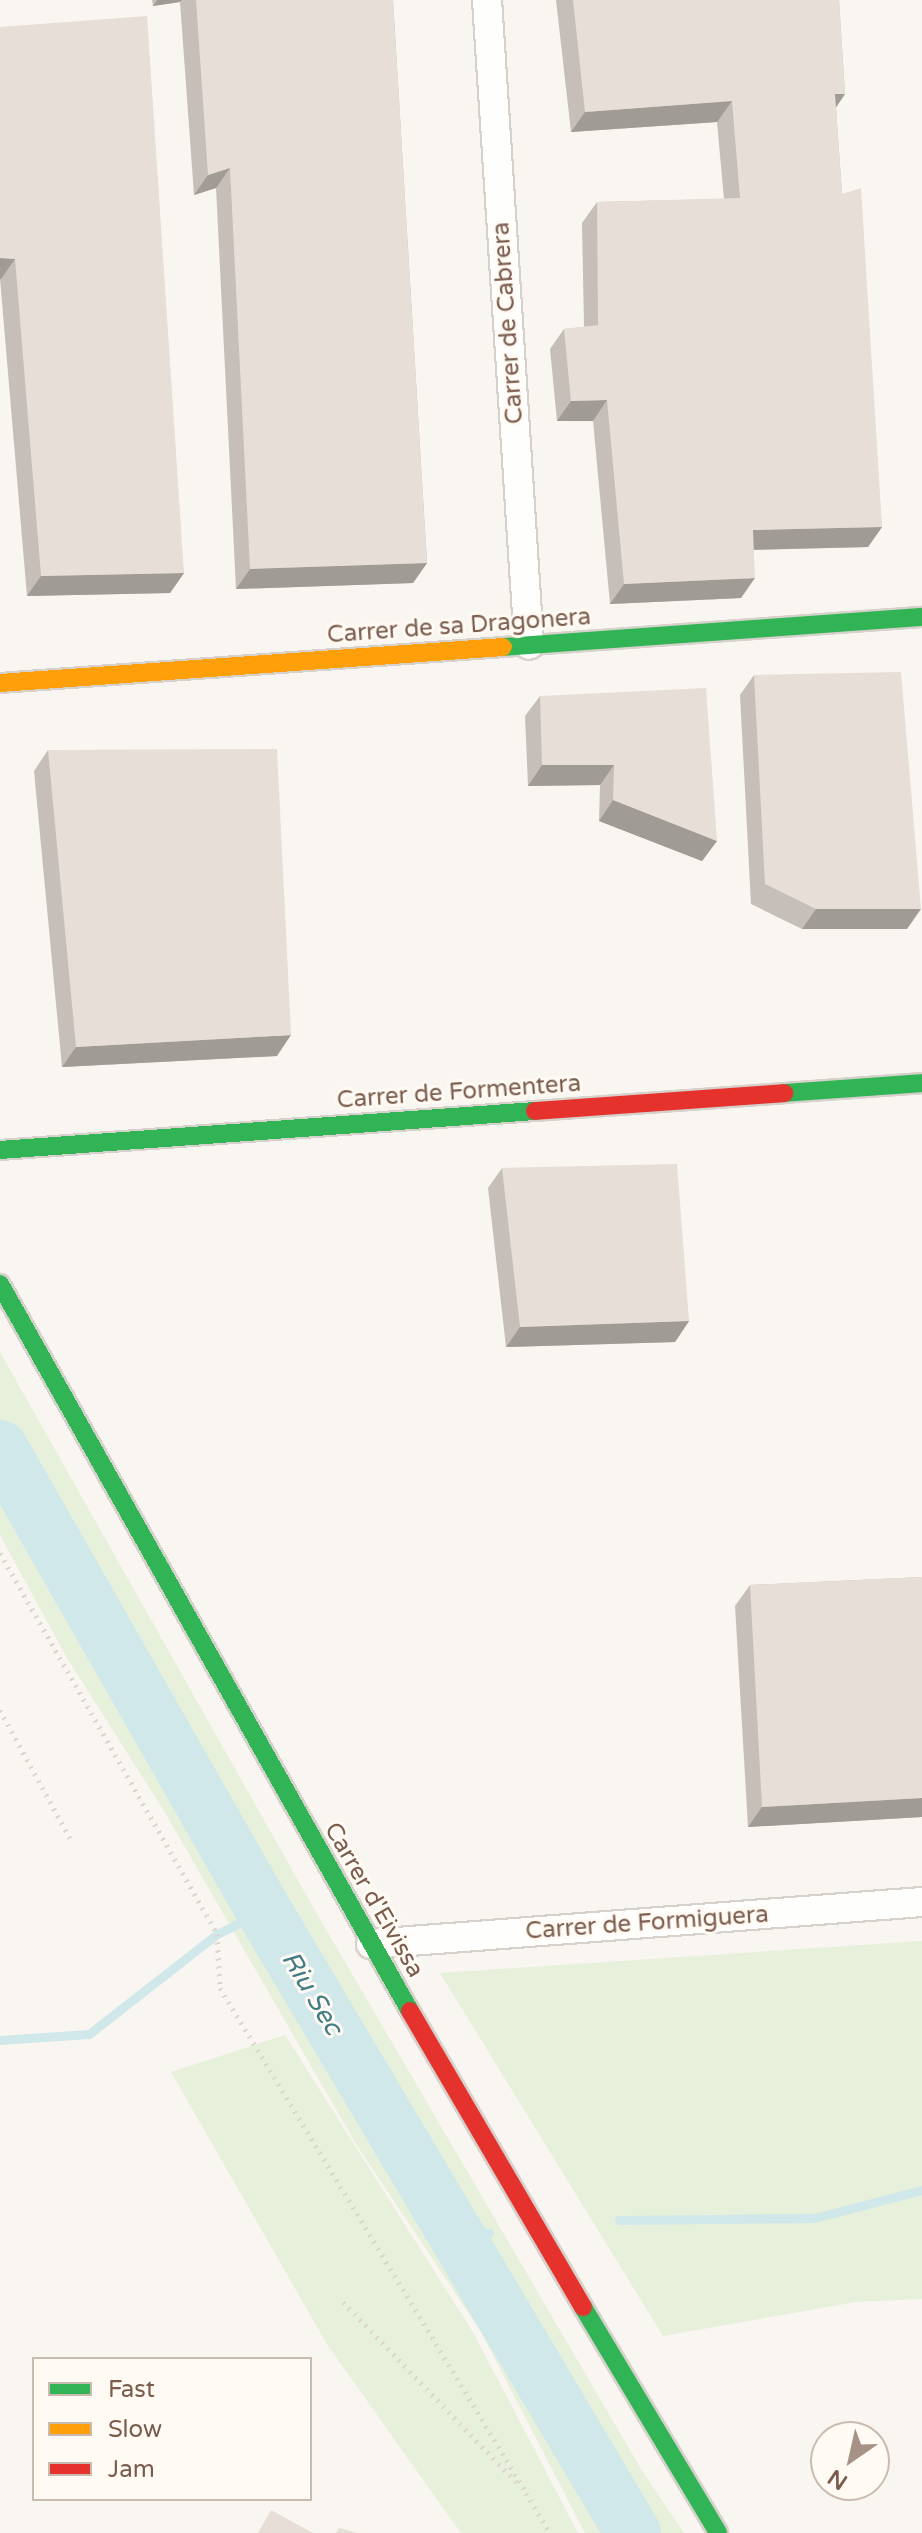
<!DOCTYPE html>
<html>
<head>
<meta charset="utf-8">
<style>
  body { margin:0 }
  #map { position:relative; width:922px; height:2533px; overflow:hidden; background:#f9f5f0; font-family:"Varela Round",sans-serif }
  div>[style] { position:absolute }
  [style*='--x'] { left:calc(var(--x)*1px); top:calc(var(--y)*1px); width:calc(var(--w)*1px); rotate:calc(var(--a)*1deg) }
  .green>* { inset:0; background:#e7f0db }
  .stream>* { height:9px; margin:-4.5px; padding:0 4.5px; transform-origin:4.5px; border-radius:4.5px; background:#d0e8ea }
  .river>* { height:56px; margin:-28px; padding:0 28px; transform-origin:28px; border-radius:28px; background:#d0e8ea }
  .path>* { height:5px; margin-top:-2.5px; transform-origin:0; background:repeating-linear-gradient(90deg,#dcd5d0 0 2px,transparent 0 8px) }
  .roads { filter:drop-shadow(2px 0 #d7d1cb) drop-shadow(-2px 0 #d7d1cb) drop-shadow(0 2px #d7d1cb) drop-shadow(0 -2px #d7d1cb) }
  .street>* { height:28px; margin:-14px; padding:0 14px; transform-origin:14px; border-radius:14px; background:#fefefd }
  .fast>* { height:18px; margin:-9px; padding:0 9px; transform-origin:9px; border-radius:9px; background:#30b455 }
  .slow>* { height:18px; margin:-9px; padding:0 9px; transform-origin:9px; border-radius:9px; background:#ff9f0a }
  .jam>* { height:18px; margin:-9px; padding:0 9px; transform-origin:9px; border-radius:9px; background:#e5322d }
  .wall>* { inset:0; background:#c6bfb9 }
  .shaded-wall>* { inset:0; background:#a19b96 }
  .building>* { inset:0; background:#e6ded7 }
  span { translate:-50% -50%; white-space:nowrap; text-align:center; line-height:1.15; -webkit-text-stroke:6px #fffaf3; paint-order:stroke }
  .street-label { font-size:24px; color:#7a5c4d }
  .water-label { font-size:26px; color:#437c86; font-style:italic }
  .legend { position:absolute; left:32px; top:2357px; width:280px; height:144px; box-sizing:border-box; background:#fffaf3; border:2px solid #cabbb1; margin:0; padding:10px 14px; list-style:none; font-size:24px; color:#7a5c4d }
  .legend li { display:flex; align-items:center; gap:16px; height:40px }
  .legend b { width:40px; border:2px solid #cabbb1 }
  .north { position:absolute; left:810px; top:2421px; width:80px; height:80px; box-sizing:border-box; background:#fffaf3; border:2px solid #cabbb1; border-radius:50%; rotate:214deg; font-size:22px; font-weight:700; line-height:32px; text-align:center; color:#7a5c4d }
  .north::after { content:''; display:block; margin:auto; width:28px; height:36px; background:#a69286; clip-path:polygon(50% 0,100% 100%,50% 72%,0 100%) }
</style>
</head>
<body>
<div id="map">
  <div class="green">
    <i style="clip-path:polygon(0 1352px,317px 1914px,641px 2469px,684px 2533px,585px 2533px,481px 2332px,356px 2144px,164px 1811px,67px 1658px,0 1535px)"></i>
    <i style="clip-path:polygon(922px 1941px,922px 2299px,856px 2302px,663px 2336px,440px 1973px)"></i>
    <i style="clip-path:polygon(285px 2035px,474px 2334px,578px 2533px,461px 2533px,328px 2346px,171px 2072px)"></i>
  </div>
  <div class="stream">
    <i style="--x:0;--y:2040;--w:89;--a:-3.9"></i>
    <i style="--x:89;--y:2034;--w:162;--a:-38"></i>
    <i style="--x:217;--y:1934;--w:52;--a:-26.1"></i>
    <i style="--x:619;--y:2220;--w:195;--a:-0.6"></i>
    <i style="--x:814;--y:2218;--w:112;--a:-14.5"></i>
    <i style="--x:455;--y:2233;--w:34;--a:0"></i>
  </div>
  <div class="river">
    <i style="--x:0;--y:1448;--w:533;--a:60.31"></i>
    <i style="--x:264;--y:1911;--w:723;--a:59.32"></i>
  </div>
  <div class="path">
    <i style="--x:0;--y:1553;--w:438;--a:60.3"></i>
    <i style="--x:217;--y:1934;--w:54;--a:86.8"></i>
    <i style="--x:220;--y:1988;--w:592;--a:58.75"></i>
    <i style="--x:0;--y:1710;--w:150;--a:61.4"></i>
    <i style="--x:343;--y:2302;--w:254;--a:46.1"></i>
    <i style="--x:526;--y:2493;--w:47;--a:59"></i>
  </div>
  <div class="roads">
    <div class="street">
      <i style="--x:487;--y:0;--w:646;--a:86.27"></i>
      <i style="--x:371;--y:1944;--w:553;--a:-4.36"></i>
    </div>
    <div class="fast">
      <i style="--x:503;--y:647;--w:420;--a:-4.1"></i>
      <i style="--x:784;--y:1093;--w:138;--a:-4.1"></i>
      <i style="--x:0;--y:1150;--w:536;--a:-4.17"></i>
      <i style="--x:0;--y:1284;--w:835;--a:60.58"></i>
      <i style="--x:583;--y:2307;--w:263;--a:59.1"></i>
    </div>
    <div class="slow">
      <i style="--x:0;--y:683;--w:504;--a:-4.09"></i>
    </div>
    <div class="jam">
      <i style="--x:535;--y:1111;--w:250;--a:-4.1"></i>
      <i style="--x:410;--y:2011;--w:343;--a:59.7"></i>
    </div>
  </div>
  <div class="wall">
    <i style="clip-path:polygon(152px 0,393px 0,427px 563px,413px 583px,236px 589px,216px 188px,194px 195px,180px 2px,153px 6px)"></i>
    <i style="clip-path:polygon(556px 0,839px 0,845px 94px,836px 108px,842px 194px,882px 527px,868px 547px,754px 550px,741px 598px,610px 604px,593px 421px,557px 421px,550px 349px,564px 329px,584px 327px,582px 223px,597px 202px,724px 199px,717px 122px,571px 132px)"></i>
    <i style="clip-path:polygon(0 27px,184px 573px,170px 593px,27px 596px,0 279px)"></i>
    <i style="clip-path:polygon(754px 675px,907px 929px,802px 929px,751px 904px,740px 695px)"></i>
    <i style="clip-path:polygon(540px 696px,717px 841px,702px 861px,599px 821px,600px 785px,528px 786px,525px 716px)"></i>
    <i style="clip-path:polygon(48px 750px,277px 1056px,62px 1067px,34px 771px)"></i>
    <i style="clip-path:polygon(502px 1168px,689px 1321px,675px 1342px,506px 1347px,488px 1188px)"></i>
    <i style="clip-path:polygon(922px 1577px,922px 1817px,748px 1827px,735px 1606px,750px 1585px)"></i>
  </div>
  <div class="shaded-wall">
    <i style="clip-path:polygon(157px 0,182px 0,180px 2px,153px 6px)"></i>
    <i style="clip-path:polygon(835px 94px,845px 94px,831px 114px)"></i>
    <i style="clip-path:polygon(732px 101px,717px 122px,571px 132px,585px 112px)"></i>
    <i style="clip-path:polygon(230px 168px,216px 188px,194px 195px,208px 175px)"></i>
    <i style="clip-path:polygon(0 258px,15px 259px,1px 279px,0 279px)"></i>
    <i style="clip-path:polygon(607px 400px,593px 421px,557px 421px,571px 401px)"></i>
    <i style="clip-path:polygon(882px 527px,868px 547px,739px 550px,753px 530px)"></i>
    <i style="clip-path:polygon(427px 563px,413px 583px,236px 589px,250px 569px)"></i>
    <i style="clip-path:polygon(184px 573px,170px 593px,27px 596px,41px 576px)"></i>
    <i style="clip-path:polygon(755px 578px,741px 598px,610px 604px,624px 584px)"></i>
    <i style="clip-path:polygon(542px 765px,614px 765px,600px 785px,528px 786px)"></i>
    <i style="clip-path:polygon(613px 800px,717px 841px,702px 861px,599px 821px)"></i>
    <i style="clip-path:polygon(816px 909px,921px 909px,907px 929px,802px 929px)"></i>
    <i style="clip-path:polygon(291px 1035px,277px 1056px,62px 1067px,76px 1047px)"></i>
    <i style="clip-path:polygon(689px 1321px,675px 1342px,506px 1347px,520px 1327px)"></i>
    <i style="clip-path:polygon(922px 1798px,922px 1817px,748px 1827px,762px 1807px)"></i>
  </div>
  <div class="building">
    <i style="clip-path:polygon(196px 0,393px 0,427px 563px,250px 569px,230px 168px,208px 175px)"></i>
    <i style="clip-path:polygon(573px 0,839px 0,845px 94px,835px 94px,842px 194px,861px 188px,882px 527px,753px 530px,755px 578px,624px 584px,607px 400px,571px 401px,564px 329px,598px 325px,597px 202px,740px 198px,732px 101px,585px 112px)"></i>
    <i style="clip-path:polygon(147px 16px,184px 573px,41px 576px,15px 259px,0 258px,0 27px)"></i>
    <i style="clip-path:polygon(901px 672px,921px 909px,816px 909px,765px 884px,754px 675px)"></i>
    <i style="clip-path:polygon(706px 688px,717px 841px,613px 800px,614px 765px,542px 765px,540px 696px)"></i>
    <i style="clip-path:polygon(277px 749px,291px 1035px,76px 1047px,48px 750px)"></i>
    <i style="clip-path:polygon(677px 1164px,689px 1321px,520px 1327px,502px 1168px)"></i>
    <i style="clip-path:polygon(922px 1577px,922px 1798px,762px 1807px,750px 1585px)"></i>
    <i style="clip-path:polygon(271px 2510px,313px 2533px,258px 2533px)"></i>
    <i style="clip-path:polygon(339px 2528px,357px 2533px,336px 2533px)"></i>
  </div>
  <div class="street-label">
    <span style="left:508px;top:323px;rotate:-94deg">Carrer de Cabrera</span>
    <span style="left:459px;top:626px;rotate:-4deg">Carrer de sa Dragonera</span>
    <span style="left:459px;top:1092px;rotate:-4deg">Carrer de Formentera</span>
    <span style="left:374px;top:1900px;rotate:60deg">Carrer d'Eivissa</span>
    <span style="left:647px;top:1923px;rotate:-4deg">Carrer de Formiguera</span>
  </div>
  <div class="water-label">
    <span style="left:312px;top:1993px;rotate:59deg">Riu Sec</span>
  </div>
  <ul class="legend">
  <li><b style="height:10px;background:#30b455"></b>Fast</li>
  <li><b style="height:10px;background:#ff9f0a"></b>Slow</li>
  <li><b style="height:10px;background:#e5322d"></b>Jam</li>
  </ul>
  <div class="north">N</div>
</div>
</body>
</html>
